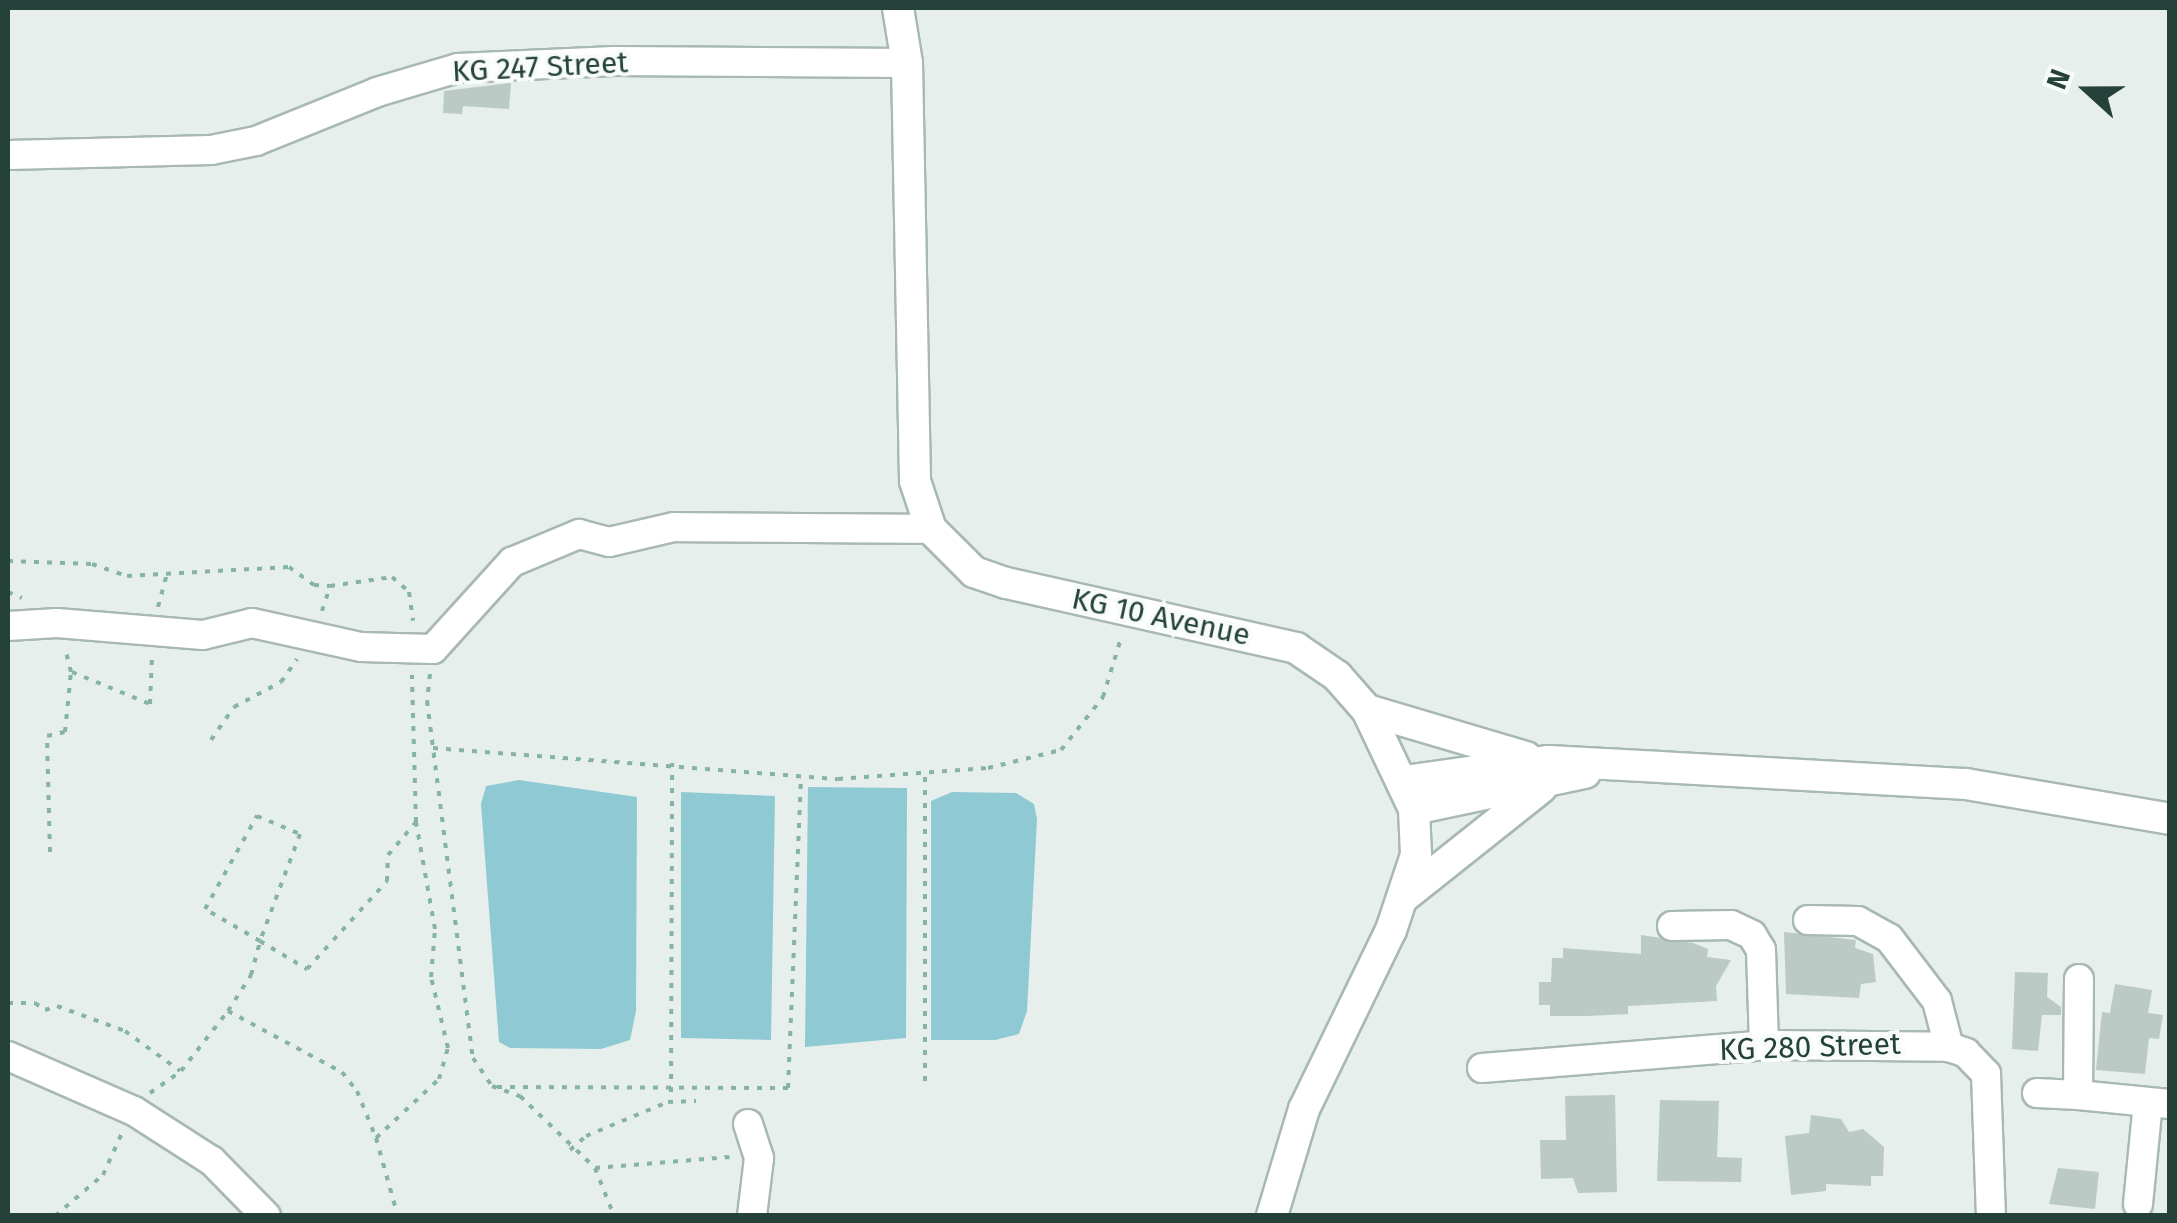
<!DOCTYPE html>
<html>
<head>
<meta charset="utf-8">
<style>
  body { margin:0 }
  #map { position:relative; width:2177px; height:1223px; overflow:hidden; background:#e6efeb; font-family:"Fira Sans",sans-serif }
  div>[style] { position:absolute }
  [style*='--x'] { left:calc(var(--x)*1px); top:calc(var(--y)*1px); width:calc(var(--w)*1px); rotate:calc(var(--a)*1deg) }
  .water>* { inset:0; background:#8ec9d4 }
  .building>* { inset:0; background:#bbcac4 }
  .path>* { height:4px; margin-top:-2px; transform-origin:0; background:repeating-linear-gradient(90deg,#86b3a5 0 5px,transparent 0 13px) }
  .roads { filter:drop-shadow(2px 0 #a8b8b2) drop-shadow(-2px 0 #a8b8b2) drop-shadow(0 2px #a8b8b2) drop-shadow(0 -2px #a8b8b2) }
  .minor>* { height:28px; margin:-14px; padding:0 14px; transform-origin:14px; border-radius:14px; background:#fff }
  .tertiary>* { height:30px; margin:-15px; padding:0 15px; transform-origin:15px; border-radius:15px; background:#fff }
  span { translate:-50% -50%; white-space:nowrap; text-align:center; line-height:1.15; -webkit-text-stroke:8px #f7fbf9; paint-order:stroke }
  .street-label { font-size:30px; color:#24423a }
  .frame { position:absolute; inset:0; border:10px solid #24423a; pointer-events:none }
  .north { position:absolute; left:2037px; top:40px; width:100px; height:100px; -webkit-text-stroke:8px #f7fbf9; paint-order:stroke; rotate:291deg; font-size:28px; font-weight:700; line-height:40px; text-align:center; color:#24423a }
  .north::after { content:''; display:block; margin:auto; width:35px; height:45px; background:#24423a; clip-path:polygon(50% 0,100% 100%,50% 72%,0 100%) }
</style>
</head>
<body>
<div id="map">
  <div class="water">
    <i style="clip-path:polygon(519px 780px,637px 797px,636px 1011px,630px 1040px,601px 1049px,510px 1048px,499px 1042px,481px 804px,486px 786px)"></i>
    <i style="clip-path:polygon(808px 787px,907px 788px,906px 1038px,805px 1047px)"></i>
    <i style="clip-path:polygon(681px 792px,775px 796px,771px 1040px,681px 1038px)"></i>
    <i style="clip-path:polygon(952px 792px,1016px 793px,1034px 804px,1037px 819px,1027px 1011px,1019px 1034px,995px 1040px,931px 1040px,931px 801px)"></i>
  </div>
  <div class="building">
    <i style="clip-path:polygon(511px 83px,509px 109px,463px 106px,462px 114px,443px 113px,444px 91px)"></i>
    <i style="clip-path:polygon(1784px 932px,1856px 940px,1855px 948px,1873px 954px,1876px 982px,1861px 984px,1859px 998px,1786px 994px)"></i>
    <i style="clip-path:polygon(1641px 935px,1693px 943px,1708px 949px,1707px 957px,1731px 960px,1716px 986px,1717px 1001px,1628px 1006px,1628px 1014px,1588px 1016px,1550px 1016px,1550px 1005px,1539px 1005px,1539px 982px,1551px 982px,1552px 958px,1563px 958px,1563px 948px,1641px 954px)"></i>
    <i style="clip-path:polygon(2015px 972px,2048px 973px,2047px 997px,2061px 1007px,2061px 1015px,2042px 1015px,2038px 1051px,2012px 1049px)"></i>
    <i style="clip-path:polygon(2115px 984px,2152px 990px,2148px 1013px,2163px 1015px,2159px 1039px,2149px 1038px,2145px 1074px,2096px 1070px,2102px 1012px,2110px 1013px)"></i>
    <i style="clip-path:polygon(1615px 1095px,1617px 1192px,1578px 1193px,1573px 1178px,1541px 1179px,1540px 1140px,1566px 1140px,1565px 1096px)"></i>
    <i style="clip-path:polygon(1660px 1100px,1719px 1101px,1717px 1157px,1742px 1158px,1741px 1182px,1657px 1181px)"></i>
    <i style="clip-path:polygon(1811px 1115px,1841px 1119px,1849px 1132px,1863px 1129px,1884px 1147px,1883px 1176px,1871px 1176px,1871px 1186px,1826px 1184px,1826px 1191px,1791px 1195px,1785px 1136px,1809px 1133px)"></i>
    <i style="clip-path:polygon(2058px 1168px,2099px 1172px,2095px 1209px,2049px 1204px)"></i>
  </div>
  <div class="path">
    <i style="--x:8;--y:561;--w:84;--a:2"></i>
    <i style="--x:92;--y:564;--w:37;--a:19"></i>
    <i style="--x:127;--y:576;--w:162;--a:-3.2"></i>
    <i style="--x:289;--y:567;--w:31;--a:36"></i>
    <i style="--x:314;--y:585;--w:16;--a:4"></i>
    <i style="--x:330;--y:586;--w:63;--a:-8.3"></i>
    <i style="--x:392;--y:577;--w:23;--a:41"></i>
    <i style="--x:409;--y:592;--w:29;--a:82"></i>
    <i style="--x:8;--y:592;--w:15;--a:23"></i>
    <i style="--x:158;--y:607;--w:35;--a:-75"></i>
    <i style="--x:322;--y:611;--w:26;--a:-72"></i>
    <i style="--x:72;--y:672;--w:84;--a:22.3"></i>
    <i style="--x:150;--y:704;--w:48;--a:-87.6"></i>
    <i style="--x:430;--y:674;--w:27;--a:96"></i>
    <i style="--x:427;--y:701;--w:360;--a:82.7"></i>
    <i style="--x:473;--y:1058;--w:34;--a:56"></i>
    <i style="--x:492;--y:1086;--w:30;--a:20"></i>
    <i style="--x:520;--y:1096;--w:104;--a:43.8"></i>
    <i style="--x:595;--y:1168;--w:52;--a:68.4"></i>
    <i style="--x:211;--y:740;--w:40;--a:-55.1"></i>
    <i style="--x:234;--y:707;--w:53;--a:-28"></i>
    <i style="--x:281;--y:682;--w:28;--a:-55"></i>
    <i style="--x:433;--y:748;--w:406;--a:4.4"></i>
    <i style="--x:838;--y:779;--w:150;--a:-4.2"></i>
    <i style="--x:988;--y:768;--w:75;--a:-13.9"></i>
    <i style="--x:1061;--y:750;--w:68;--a:-51.6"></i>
    <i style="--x:1103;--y:697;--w:65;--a:-73"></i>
    <i style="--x:925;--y:777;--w:307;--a:90"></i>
    <i style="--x:257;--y:816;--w:47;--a:22.7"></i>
    <i style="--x:300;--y:834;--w:114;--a:110.5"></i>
    <i style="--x:260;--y:941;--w:64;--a:-149.8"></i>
    <i style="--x:205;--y:909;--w:107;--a:-60.8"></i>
    <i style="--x:50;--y:852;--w:116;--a:-91.5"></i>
    <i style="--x:47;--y:736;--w:18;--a:-13"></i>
    <i style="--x:65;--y:732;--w:60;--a:-84.3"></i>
    <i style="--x:71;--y:672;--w:25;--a:-104"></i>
    <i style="--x:8;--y:1003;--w:27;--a:0"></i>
    <i style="--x:35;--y:1003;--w:12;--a:35"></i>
    <i style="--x:45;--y:1010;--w:13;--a:-18"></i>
    <i style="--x:57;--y:1006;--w:72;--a:20.2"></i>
    <i style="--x:125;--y:1031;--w:68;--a:36"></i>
    <i style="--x:228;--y:1011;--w:129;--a:28.2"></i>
    <i style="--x:342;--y:1072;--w:24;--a:52"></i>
    <i style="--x:357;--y:1091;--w:51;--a:68"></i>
    <i style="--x:376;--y:1138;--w:71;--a:74.4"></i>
    <i style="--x:497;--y:1087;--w:291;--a:0.2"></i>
    <i style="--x:788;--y:1088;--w:312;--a:-87.6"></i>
    <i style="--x:671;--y:1092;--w:329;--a:-89.8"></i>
    <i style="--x:150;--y:1093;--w:38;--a:-35"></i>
    <i style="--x:181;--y:1071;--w:76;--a:-51.9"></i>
    <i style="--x:228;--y:1011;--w:43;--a:-57.4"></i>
    <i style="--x:251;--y:975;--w:35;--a:-75"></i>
    <i style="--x:260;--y:941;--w:55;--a:30.8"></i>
    <i style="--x:307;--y:969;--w:119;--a:-47.7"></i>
    <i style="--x:387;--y:881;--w:26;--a:-88"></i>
    <i style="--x:388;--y:855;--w:43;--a:-49.7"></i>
    <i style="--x:376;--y:1138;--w:86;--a:-43.1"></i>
    <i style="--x:439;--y:1079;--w:32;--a:-74"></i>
    <i style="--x:448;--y:1048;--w:73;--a:-103.5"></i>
    <i style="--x:431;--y:977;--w:48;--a:-85.2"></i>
    <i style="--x:435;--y:929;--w:109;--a:-100.1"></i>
    <i style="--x:416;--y:822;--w:147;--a:-91.6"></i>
    <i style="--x:570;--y:1150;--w:21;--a:-41"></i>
    <i style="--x:586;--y:1136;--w:89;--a:-22.5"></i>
    <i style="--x:668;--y:1102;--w:28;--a:-2"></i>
    <i style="--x:595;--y:1168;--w:135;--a:-4.7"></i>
    <i style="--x:55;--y:1216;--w:63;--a:-40.5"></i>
    <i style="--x:103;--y:1175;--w:46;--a:-65.7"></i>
  </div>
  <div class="roads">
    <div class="minor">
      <i style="--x:8;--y:155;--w:203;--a:-1.4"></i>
      <i style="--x:211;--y:150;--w:46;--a:-11.3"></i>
      <i style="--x:256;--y:141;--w:131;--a:-22"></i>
      <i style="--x:377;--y:92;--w:84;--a:-16.5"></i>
      <i style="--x:458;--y:68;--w:156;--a:-2.6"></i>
      <i style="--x:614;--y:61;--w:293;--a:0.4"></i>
      <i style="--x:8;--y:626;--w:49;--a:-3.5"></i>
      <i style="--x:57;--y:623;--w:146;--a:4.7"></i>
      <i style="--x:203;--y:635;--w:50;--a:-13.8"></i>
      <i style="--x:252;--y:623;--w:112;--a:12.4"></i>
      <i style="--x:361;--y:647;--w:72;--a:1.6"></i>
      <i style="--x:433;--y:649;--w:118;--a:-47.8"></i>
      <i style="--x:512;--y:562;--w:73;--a:-22.7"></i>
      <i style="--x:579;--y:534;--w:31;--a:15"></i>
      <i style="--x:609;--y:542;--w:67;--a:-13"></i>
      <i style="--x:674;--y:527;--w:257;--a:0.4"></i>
      <i style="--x:1808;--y:920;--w:50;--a:1.1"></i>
      <i style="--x:1858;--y:921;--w:35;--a:29"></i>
      <i style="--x:1889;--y:938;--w:79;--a:52.7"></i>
      <i style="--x:1937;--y:1001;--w:48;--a:75.4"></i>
      <i style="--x:1672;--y:926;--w:59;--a:-1"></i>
      <i style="--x:1731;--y:925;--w:23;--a:25"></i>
      <i style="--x:1752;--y:935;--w:17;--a:59"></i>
      <i style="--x:1761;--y:950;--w:95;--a:88.2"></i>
      <i style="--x:2079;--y:979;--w:116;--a:90.5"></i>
      <i style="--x:2078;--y:1095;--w:92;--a:5.6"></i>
      <i style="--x:8;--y:1056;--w:137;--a:23.6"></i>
      <i style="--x:134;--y:1111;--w:93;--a:32.7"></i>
      <i style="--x:212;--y:1161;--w:77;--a:45.5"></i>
      <i style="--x:1482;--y:1068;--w:290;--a:-4.6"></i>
      <i style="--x:1771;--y:1045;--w:178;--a:0.6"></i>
      <i style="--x:1949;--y:1047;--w:18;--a:19"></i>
      <i style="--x:1966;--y:1053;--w:29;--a:46"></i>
      <i style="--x:1986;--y:1074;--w:142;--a:88"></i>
      <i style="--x:2037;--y:1093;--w:41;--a:2.8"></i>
      <i style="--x:748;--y:1124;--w:36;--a:72"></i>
      <i style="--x:759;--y:1158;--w:58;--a:96.9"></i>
      <i style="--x:2138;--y:1204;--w:102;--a:-84.4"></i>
    </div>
    <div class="tertiary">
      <i style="--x:898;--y:8;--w:56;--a:80.7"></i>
      <i style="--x:907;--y:63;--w:418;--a:88.9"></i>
      <i style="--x:915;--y:481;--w:51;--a:71.6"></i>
      <i style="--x:931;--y:529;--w:61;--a:45"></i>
      <i style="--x:974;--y:572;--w:34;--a:19"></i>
      <i style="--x:1006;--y:583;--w:297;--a:12.6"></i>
      <i style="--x:1296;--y:648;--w:50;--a:34.3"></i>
      <i style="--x:1337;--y:676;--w:45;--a:48.6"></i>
      <i style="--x:1367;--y:710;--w:110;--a:64.6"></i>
      <i style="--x:1414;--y:809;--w:46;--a:87.5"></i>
      <i style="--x:1416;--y:855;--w:79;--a:108.4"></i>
      <i style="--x:1391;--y:930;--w:199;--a:115.9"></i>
      <i style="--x:1304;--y:1109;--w:112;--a:106.7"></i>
      <i style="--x:1367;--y:710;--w:166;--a:16.5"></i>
      <i style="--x:1404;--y:781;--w:146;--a:-7.9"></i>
      <i style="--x:1549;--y:761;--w:112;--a:3.1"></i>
      <i style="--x:1661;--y:767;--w:305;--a:3.2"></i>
      <i style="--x:1966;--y:784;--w:207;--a:9.7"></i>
      <i style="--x:1414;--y:809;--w:175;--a:-11.9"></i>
      <i style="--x:1405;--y:896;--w:174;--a:-38.5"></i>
    </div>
  </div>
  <div class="street-label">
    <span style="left:540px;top:67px;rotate:-3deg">KG 247 Street</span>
    <span style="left:1161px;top:617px;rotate:12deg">KG 10 Avenue</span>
    <span style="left:1810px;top:1047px;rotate:-2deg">KG 280 Street</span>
  </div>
  <div class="frame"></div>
  <div class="north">N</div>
</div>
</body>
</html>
